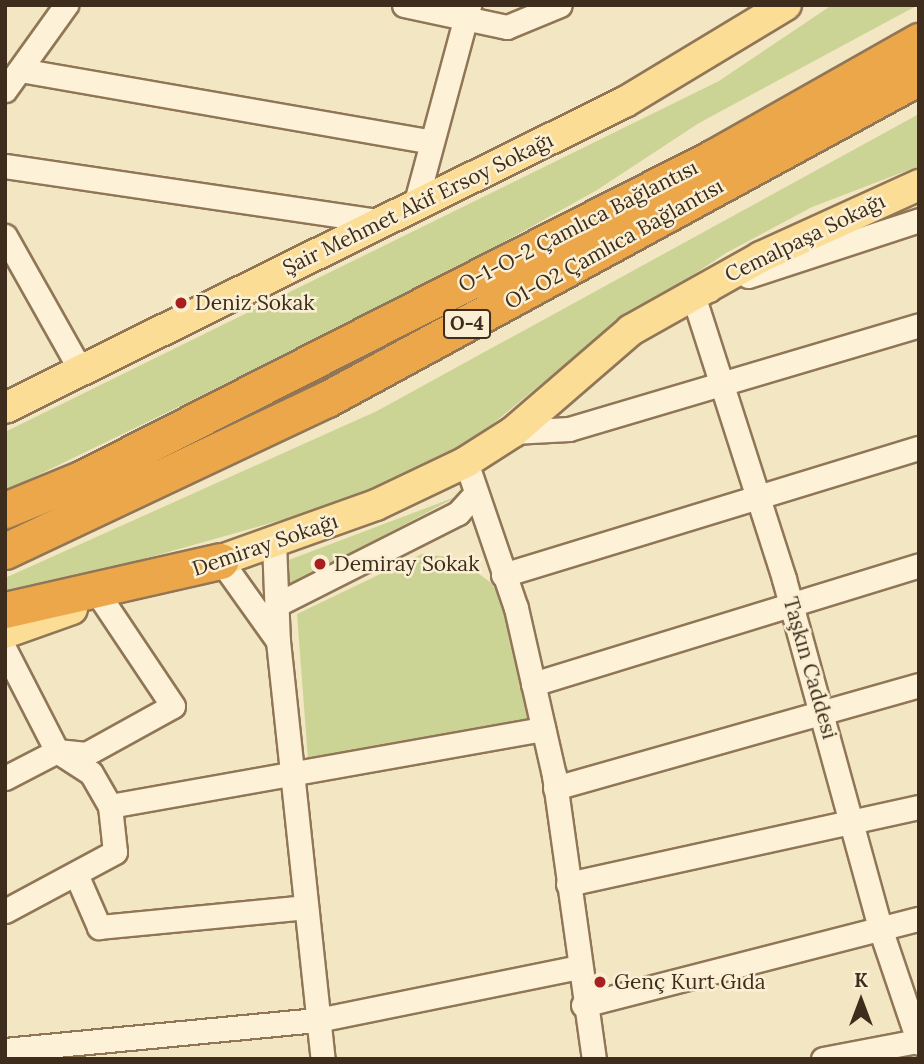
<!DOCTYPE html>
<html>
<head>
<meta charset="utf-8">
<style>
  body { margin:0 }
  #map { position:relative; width:924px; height:1064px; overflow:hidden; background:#f3e6c3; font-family:Lora,serif }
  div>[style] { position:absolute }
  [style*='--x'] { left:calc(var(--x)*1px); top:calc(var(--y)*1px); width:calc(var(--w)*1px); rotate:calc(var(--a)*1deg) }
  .green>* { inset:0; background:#cbd395 }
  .roads { filter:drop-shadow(2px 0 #907657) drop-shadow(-2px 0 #907657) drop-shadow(0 2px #907657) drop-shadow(0 -2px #907657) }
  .minor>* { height:23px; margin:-11.5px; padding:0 11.5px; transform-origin:11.5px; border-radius:11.5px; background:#fdf2d7 }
  .major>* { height:30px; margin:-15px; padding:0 15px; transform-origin:15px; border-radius:15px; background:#fbdd96 }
  .highway>* { height:35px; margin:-17.5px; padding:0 17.5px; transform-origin:17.5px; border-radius:17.5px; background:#eca74a }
  .dots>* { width:19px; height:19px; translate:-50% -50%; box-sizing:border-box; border:4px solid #faefd3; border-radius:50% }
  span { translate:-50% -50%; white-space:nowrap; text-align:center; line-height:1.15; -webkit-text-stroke:5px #faefd3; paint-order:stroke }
  .shield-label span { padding:2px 5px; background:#faefd3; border:2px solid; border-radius:5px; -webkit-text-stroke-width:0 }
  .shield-label { font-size:19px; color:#3e2d1d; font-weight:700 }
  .street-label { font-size:21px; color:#3e2d1d }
  .poi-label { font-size:21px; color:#3e2d1d }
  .left { translate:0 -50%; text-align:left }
  .frame { position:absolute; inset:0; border:7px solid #3e2d1d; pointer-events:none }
  .north { position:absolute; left:826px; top:966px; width:70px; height:70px; -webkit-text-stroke:5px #faefd3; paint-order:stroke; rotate:0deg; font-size:19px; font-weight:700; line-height:28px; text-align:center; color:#3e2d1d }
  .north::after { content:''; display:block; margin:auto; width:24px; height:32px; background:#3e2d1d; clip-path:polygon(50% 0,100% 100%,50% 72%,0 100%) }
</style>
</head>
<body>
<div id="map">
  <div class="green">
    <i style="clip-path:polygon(832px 5px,918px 5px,699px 123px,597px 190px,407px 296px,5px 491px,5px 432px,719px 81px)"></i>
    <i style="clip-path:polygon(919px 114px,919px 166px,812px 207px,726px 253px,595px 340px,473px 440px,374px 494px,5px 598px,5px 578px,377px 411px)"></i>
    <i style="clip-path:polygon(458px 496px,287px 587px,286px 561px)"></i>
    <i style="clip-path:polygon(422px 554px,457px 558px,490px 582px,502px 598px,537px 721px,308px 759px,297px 614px)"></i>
  </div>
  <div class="roads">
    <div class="minor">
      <i style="--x:404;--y:5;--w:105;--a:12.1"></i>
      <i style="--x:507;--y:27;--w:57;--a:-22.5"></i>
      <i style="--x:20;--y:70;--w:417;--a:9.9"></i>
      <i style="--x:5;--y:90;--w:105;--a:-54.3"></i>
      <i style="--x:5;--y:166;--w:381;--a:8.4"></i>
      <i style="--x:416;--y:202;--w:204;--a:-74.9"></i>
      <i style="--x:5;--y:236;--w:155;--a:60.6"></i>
      <i style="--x:748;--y:276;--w:180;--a:-18.1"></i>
      <i style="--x:709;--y:290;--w:17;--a:163"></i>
      <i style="--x:693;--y:295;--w:298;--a:72.2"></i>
      <i style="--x:784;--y:579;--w:362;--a:74.6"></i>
      <i style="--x:880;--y:928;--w:121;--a:71.3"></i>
      <i style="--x:513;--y:432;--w:56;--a:-3.1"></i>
      <i style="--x:569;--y:429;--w:365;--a:-16.5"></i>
      <i style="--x:466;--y:462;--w:154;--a:71.1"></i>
      <i style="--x:516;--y:608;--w:171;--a:77.2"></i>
      <i style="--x:554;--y:775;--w:287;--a:82"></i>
      <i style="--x:274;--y:543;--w:98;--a:87.7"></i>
      <i style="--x:278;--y:641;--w:420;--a:83.9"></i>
      <i style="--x:221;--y:561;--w:98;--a:54.5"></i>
      <i style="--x:503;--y:575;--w:435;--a:-17"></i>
      <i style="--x:276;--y:605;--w:204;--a:-26.8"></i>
      <i style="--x:458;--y:513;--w:25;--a:-48"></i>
      <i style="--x:5;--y:650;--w:114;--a:62.8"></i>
      <i style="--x:57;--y:751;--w:40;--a:32.9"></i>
      <i style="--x:91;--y:773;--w:38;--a:60"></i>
      <i style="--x:110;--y:806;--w:46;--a:83.8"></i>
      <i style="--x:115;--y:852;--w:125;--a:151.8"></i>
      <i style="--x:533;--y:684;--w:404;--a:-17.1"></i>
      <i style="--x:5;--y:778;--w:59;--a:-27.4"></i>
      <i style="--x:57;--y:751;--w:29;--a:6"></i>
      <i style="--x:86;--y:754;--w:99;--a:-28.9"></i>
      <i style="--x:173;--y:706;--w:128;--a:-123.8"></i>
      <i style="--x:555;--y:788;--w:378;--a:-15.8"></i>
      <i style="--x:110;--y:806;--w:440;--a:-10.1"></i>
      <i style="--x:76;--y:874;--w:58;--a:66.5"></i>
      <i style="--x:99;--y:927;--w:208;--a:-5.5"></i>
      <i style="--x:568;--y:884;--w:359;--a:-12.4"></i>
      <i style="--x:583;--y:1005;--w:347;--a:-14.4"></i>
      <i style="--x:5;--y:1050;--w:314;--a:-5.5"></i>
      <i style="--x:318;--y:1020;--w:266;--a:-11.5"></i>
      <i style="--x:823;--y:1059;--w:96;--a:-10.8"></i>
    </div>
    <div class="major">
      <i style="--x:5;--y:408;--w:691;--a:-26.27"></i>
      <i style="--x:625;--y:102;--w:188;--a:-31.1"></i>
      <i style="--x:199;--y:568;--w:188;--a:-19.6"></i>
      <i style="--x:376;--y:505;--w:100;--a:-25.5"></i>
      <i style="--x:466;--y:462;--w:56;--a:-32.6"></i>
      <i style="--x:513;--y:432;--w:156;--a:-40.8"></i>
      <i style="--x:631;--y:330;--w:149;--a:-29.3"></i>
      <i style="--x:761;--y:257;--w:174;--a:-24.5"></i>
      <i style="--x:5;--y:633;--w:71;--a:-19.7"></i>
    </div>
    <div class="highway">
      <i style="--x:5;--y:510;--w:84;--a:-22.3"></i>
      <i style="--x:83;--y:478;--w:706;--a:-26.96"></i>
      <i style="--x:712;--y:158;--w:238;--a:-29.5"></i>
      <i style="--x:5;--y:551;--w:356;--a:-25.3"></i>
      <i style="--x:327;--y:399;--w:674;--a:-28.54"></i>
      <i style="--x:5;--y:610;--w:221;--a:-12.8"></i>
    </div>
  </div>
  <div class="dots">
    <i style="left:181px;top:303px;background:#a7201f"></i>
    <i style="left:320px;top:564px;background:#a7201f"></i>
    <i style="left:600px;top:982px;background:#a7201f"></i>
  </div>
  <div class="shield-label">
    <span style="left:467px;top:324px">O-4</span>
  </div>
  <div class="street-label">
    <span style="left:418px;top:204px;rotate:-26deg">Şair Mehmet Akif Ersoy Sokağı</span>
    <span style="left:578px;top:226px;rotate:-27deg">O-1-O-2 Çamlıca Bağlantısı</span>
    <span style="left:805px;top:238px;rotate:-26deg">Cemalpaşa Sokağı</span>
    <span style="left:614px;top:244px;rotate:-29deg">O1-O2 Çamlıca Bağlantısı</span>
    <span style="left:265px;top:545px;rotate:-19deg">Demiray Sokağı</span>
    <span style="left:810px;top:668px;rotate:74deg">Taşkın Caddesi</span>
  </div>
  <div class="poi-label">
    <span class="left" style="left:195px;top:303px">Deniz Sokak</span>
    <span class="left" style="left:334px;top:564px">Demiray Sokak</span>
    <span class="left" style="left:614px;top:982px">Genç Kurt Gıda</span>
  </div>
  <div class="frame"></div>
  <div class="north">K</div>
</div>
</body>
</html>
